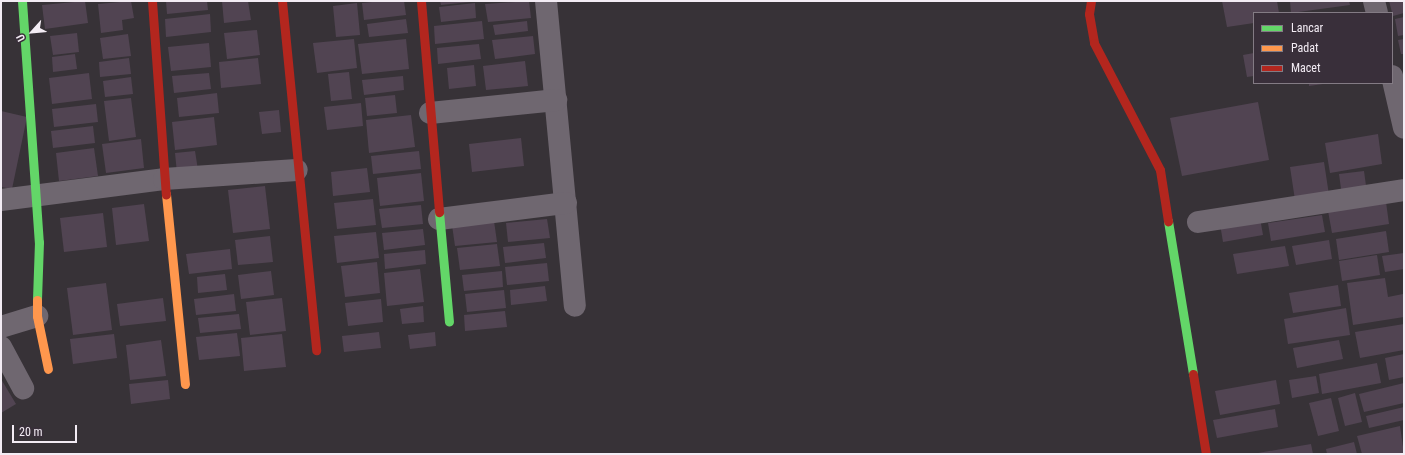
<!DOCTYPE html>
<html>
<head>
<meta charset="utf-8">
<style>
  body { margin:0 }
  #map { position:relative; width:1405px; height:455px; overflow:hidden; background:#373237; font-family:"Roboto Condensed",sans-serif }
  div>[style] { position:absolute }
  [style*='--x'] { left:calc(var(--x)*1px); top:calc(var(--y)*1px); width:calc(var(--w)*1px); rotate:calc(var(--a)*1deg) }
  .building>* { inset:0; background:#514452 }
  .street>* { height:22px; margin:-11px; padding:0 11px; transform-origin:11px; border-radius:11px; background:#6f6770 }
  .fast>* { height:9px; margin:-4.5px; padding:0 4.5px; transform-origin:4.5px; border-radius:4.5px; background:#63d668 }
  .slow>* { height:9px; margin:-4.5px; padding:0 4.5px; transform-origin:4.5px; border-radius:4.5px; background:#ff974d }
  .jam>* { height:9px; margin:-4.5px; padding:0 4.5px; transform-origin:4.5px; border-radius:4.5px; background:#b3261e }
  span { translate:-50% -50%; white-space:nowrap; text-align:center; line-height:1.15; -webkit-text-stroke:3.5px #392f3a; paint-order:stroke }
  .frame { position:absolute; inset:0; border:2px solid #f3ecf4; pointer-events:none }
  .legend { position:absolute; left:1253px; top:12px; width:140px; height:72px; box-sizing:border-box; background:#392f3a; border:1px solid #837b84; margin:0; padding:5px 7px; list-style:none; font-size:12px; color:#f3ecf4 }
  .legend li { display:flex; align-items:center; gap:8px; height:20px }
  .legend b { width:20px; border:1px solid #837b84 }
  .north { position:absolute; left:12px; top:12px; width:40px; height:40px; -webkit-text-stroke:3px #392f3a; paint-order:stroke; rotate:243deg; font-size:11px; font-weight:700; line-height:16px; text-align:center; color:#f3ecf4 }
  .north::after { content:''; display:block; margin:auto; width:14px; height:18px; background:#f3ecf4; clip-path:polygon(50% 0,100% 100%,50% 72%,0 100%) }
  .scale { position:absolute; left:12px; top:425px; width:65px; height:18px; box-sizing:border-box; border:2px solid #f3ecf4; border-top:0; padding-left:5px; font-size:12px; line-height:14px; white-space:nowrap; color:#f3ecf4; -webkit-text-stroke:3px #392f3a; paint-order:stroke }
</style>
</head>
<body>
<div id="map">
  <div class="building">
    <i style="clip-path:polygon(85px 1px,88px 23px,45px 29px,42px 5px)"></i>
    <i style="clip-path:polygon(131px 1px,134px 18px,122px 20px,123px 30px,101px 33px,98px 4px)"></i>
    <i style="clip-path:polygon(166px 1px,207px 1px,208px 10px,167px 14px)"></i>
    <i style="clip-path:polygon(222px 1px,248px 1px,251px 20px,224px 23px)"></i>
    <i style="clip-path:polygon(382px 1px,404px 1px,406px 15px,364px 20px,362px 3px)"></i>
    <i style="clip-path:polygon(440px 1px,470px 1px,470px 2px,441px 5px)"></i>
    <i style="clip-path:polygon(529px 1px,531px 18px,488px 22px,485px 4px)"></i>
    <i style="clip-path:polygon(1222px 1px,1277px 1px,1279px 13px,1254px 13px,1254px 23px,1227px 27px)"></i>
    <i style="clip-path:polygon(1290px 1px,1349px 1px,1350px 5px,1291px 13px)"></i>
    <i style="clip-path:polygon(1389px 1px,1404px 1px,1404px 13px,1393px 16px)"></i>
    <i style="clip-path:polygon(357px 3px,360px 35px,336px 37px,333px 6px)"></i>
    <i style="clip-path:polygon(475px 3px,476px 18px,441px 22px,439px 7px)"></i>
    <i style="clip-path:polygon(210px 14px,211px 32px,166px 37px,165px 19px)"></i>
    <i style="clip-path:polygon(1404px 17px,1404px 35px,1398px 36px,1395px 19px)"></i>
    <i style="clip-path:polygon(406px 19px,408px 33px,369px 37px,367px 24px)"></i>
    <i style="clip-path:polygon(482px 21px,484px 39px,435px 44px,434px 26px)"></i>
    <i style="clip-path:polygon(527px 21px,528px 31px,495px 35px,493px 25px)"></i>
    <i style="clip-path:polygon(257px 30px,260px 55px,227px 59px,224px 33px)"></i>
    <i style="clip-path:polygon(77px 33px,79px 52px,53px 55px,50px 36px)"></i>
    <i style="clip-path:polygon(128px 34px,131px 56px,103px 59px,100px 38px)"></i>
    <i style="clip-path:polygon(533px 36px,535px 54px,495px 59px,492px 40px)"></i>
    <i style="clip-path:polygon(354px 39px,357px 68px,317px 73px,313px 43px)"></i>
    <i style="clip-path:polygon(406px 39px,409px 69px,362px 74px,358px 44px)"></i>
    <i style="clip-path:polygon(1404px 39px,1404px 54px,1401px 54px,1398px 40px)"></i>
    <i style="clip-path:polygon(209px 43px,211px 67px,171px 71px,168px 47px)"></i>
    <i style="clip-path:polygon(479px 44px,481px 59px,438px 64px,437px 48px)"></i>
    <i style="clip-path:polygon(1254px 53px,1254px 76px,1247px 77px,1243px 55px)"></i>
    <i style="clip-path:polygon(75px 54px,77px 69px,53px 72px,52px 57px)"></i>
    <i style="clip-path:polygon(129px 58px,131px 74px,100px 77px,99px 62px)"></i>
    <i style="clip-path:polygon(258px 58px,261px 84px,221px 88px,219px 62px)"></i>
    <i style="clip-path:polygon(525px 61px,528px 86px,486px 90px,483px 66px)"></i>
    <i style="clip-path:polygon(474px 65px,476px 86px,449px 89px,447px 68px)"></i>
    <i style="clip-path:polygon(349px 72px,352px 99px,331px 101px,328px 74px)"></i>
    <i style="clip-path:polygon(89px 73px,92px 99px,52px 104px,49px 78px)"></i>
    <i style="clip-path:polygon(209px 73px,211px 89px,174px 93px,172px 76px)"></i>
    <i style="clip-path:polygon(403px 76px,404px 90px,364px 95px,362px 80px)"></i>
    <i style="clip-path:polygon(131px 77px,133px 94px,105px 97px,103px 81px)"></i>
    <i style="clip-path:polygon(1309px 83px,1323px 83px,1323px 84px,1309px 86px)"></i>
    <i style="clip-path:polygon(217px 93px,219px 113px,179px 117px,177px 98px)"></i>
    <i style="clip-path:polygon(395px 95px,397px 113px,367px 116px,365px 98px)"></i>
    <i style="clip-path:polygon(131px 98px,136px 137px,109px 141px,104px 101px)"></i>
    <i style="clip-path:polygon(1258px 102px,1269px 160px,1182px 176px,1170px 118px)"></i>
    <i style="clip-path:polygon(361px 103px,363px 126px,327px 130px,324px 107px)"></i>
    <i style="clip-path:polygon(96px 104px,98px 122px,54px 127px,52px 109px)"></i>
    <i style="clip-path:polygon(279px 110px,281px 132px,262px 134px,259px 112px)"></i>
    <i style="clip-path:polygon(1px 111px,27px 117px,12px 189px,1px 187px)"></i>
    <i style="clip-path:polygon(411px 115px,415px 147px,369px 153px,366px 120px)"></i>
    <i style="clip-path:polygon(214px 117px,217px 145px,175px 150px,172px 122px)"></i>
    <i style="clip-path:polygon(93px 126px,95px 143px,53px 148px,51px 131px)"></i>
    <i style="clip-path:polygon(1378px 134px,1382px 164px,1330px 173px,1325px 143px)"></i>
    <i style="clip-path:polygon(521px 138px,524px 166px,472px 172px,469px 144px)"></i>
    <i style="clip-path:polygon(141px 139px,144px 168px,106px 173px,102px 144px)"></i>
    <i style="clip-path:polygon(94px 148px,98px 176px,59px 181px,56px 153px)"></i>
    <i style="clip-path:polygon(195px 151px,198px 170px,177px 173px,175px 153px)"></i>
    <i style="clip-path:polygon(419px 151px,421px 169px,373px 174px,371px 156px)"></i>
    <i style="clip-path:polygon(1324px 162px,1329px 195px,1295px 200px,1290px 167px)"></i>
    <i style="clip-path:polygon(367px 168px,370px 192px,333px 196px,331px 172px)"></i>
    <i style="clip-path:polygon(1364px 171px,1367px 193px,1342px 196px,1339px 174px)"></i>
    <i style="clip-path:polygon(421px 173px,424px 201px,380px 206px,377px 178px)"></i>
    <i style="clip-path:polygon(265px 186px,270px 229px,233px 233px,228px 190px)"></i>
    <i style="clip-path:polygon(373px 199px,376px 225px,337px 229px,334px 203px)"></i>
    <i style="clip-path:polygon(1386px 202px,1389px 224px,1332px 233px,1328px 211px)"></i>
    <i style="clip-path:polygon(144px 204px,149px 241px,116px 245px,112px 208px)"></i>
    <i style="clip-path:polygon(421px 205px,423px 224px,382px 228px,379px 209px)"></i>
    <i style="clip-path:polygon(103px 213px,107px 247px,64px 252px,60px 218px)"></i>
    <i style="clip-path:polygon(1322px 215px,1325px 232px,1271px 241px,1268px 223px)"></i>
    <i style="clip-path:polygon(1260px 218px,1263px 235px,1223px 242px,1220px 224px)"></i>
    <i style="clip-path:polygon(547px 219px,550px 238px,508px 242px,506px 223px)"></i>
    <i style="clip-path:polygon(494px 221px,497px 242px,455px 246px,452px 225px)"></i>
    <i style="clip-path:polygon(423px 229px,425px 245px,384px 250px,382px 233px)"></i>
    <i style="clip-path:polygon(1386px 231px,1389px 252px,1339px 260px,1336px 239px)"></i>
    <i style="clip-path:polygon(376px 232px,379px 258px,337px 263px,334px 236px)"></i>
    <i style="clip-path:polygon(270px 236px,273px 262px,238px 265px,235px 240px)"></i>
    <i style="clip-path:polygon(1329px 240px,1332px 259px,1296px 265px,1292px 246px)"></i>
    <i style="clip-path:polygon(544px 243px,546px 258px,505px 263px,503px 247px)"></i>
    <i style="clip-path:polygon(497px 244px,500px 266px,460px 270px,457px 248px)"></i>
    <i style="clip-path:polygon(1285px 246px,1289px 266px,1237px 274px,1233px 254px)"></i>
    <i style="clip-path:polygon(230px 249px,232px 269px,189px 274px,186px 254px)"></i>
    <i style="clip-path:polygon(425px 250px,426px 264px,385px 269px,384px 254px)"></i>
    <i style="clip-path:polygon(1404px 253px,1404px 269px,1385px 272px,1382px 256px)"></i>
    <i style="clip-path:polygon(1377px 255px,1380px 275px,1342px 281px,1339px 261px)"></i>
    <i style="clip-path:polygon(377px 262px,380px 293px,345px 297px,341px 266px)"></i>
    <i style="clip-path:polygon(547px 263px,549px 281px,507px 285px,505px 267px)"></i>
    <i style="clip-path:polygon(420px 269px,424px 302px,387px 306px,384px 273px)"></i>
    <i style="clip-path:polygon(271px 271px,274px 295px,241px 299px,238px 275px)"></i>
    <i style="clip-path:polygon(502px 271px,503px 287px,464px 291px,462px 275px)"></i>
    <i style="clip-path:polygon(225px 274px,227px 290px,198px 293px,197px 277px)"></i>
    <i style="clip-path:polygon(1385px 278px,1388px 297px,1403px 294px,1404px 317px,1353px 325px,1347px 283px)"></i>
    <i style="clip-path:polygon(106px 283px,112px 330px,73px 335px,67px 288px)"></i>
    <i style="clip-path:polygon(1338px 285px,1341px 306px,1293px 313px,1289px 293px)"></i>
    <i style="clip-path:polygon(545px 286px,547px 301px,511px 305px,510px 290px)"></i>
    <i style="clip-path:polygon(504px 290px,506px 308px,467px 312px,465px 294px)"></i>
    <i style="clip-path:polygon(234px 294px,236px 311px,196px 315px,194px 299px)"></i>
    <i style="clip-path:polygon(163px 298px,166px 321px,120px 326px,117px 304px)"></i>
    <i style="clip-path:polygon(282px 298px,286px 331px,250px 335px,246px 302px)"></i>
    <i style="clip-path:polygon(381px 299px,383px 322px,348px 326px,345px 303px)"></i>
    <i style="clip-path:polygon(423px 306px,424px 322px,402px 324px,400px 309px)"></i>
    <i style="clip-path:polygon(1346px 308px,1350px 335px,1288px 344px,1284px 319px)"></i>
    <i style="clip-path:polygon(505px 311px,507px 327px,465px 331px,464px 315px)"></i>
    <i style="clip-path:polygon(239px 314px,241px 329px,200px 333px,198px 318px)"></i>
    <i style="clip-path:polygon(1404px 324px,1404px 350px,1360px 358px,1355px 332px)"></i>
    <i style="clip-path:polygon(379px 332px,381px 348px,344px 352px,342px 336px)"></i>
    <i style="clip-path:polygon(435px 332px,436px 346px,410px 349px,408px 335px)"></i>
    <i style="clip-path:polygon(237px 333px,240px 356px,199px 360px,196px 337px)"></i>
    <i style="clip-path:polygon(114px 334px,117px 358px,73px 364px,70px 339px)"></i>
    <i style="clip-path:polygon(282px 334px,286px 367px,244px 371px,241px 338px)"></i>
    <i style="clip-path:polygon(161px 340px,166px 376px,130px 380px,126px 345px)"></i>
    <i style="clip-path:polygon(1339px 340px,1343px 359px,1297px 368px,1293px 348px)"></i>
    <i style="clip-path:polygon(1404px 354px,1404px 377px,1389px 380px,1385px 358px)"></i>
    <i style="clip-path:polygon(1377px 363px,1381px 383px,1322px 394px,1319px 374px)"></i>
    <i style="clip-path:polygon(1316px 376px,1319px 393px,1292px 398px,1289px 380px)"></i>
    <i style="clip-path:polygon(1px 379px,16px 404px,1px 413px)"></i>
    <i style="clip-path:polygon(168px 380px,170px 399px,131px 404px,129px 384px)"></i>
    <i style="clip-path:polygon(1276px 380px,1280px 404px,1220px 415px,1215px 391px)"></i>
    <i style="clip-path:polygon(1404px 383px,1404px 403px,1364px 412px,1359px 394px)"></i>
    <i style="clip-path:polygon(1355px 393px,1362px 422px,1345px 426px,1338px 398px)"></i>
    <i style="clip-path:polygon(1331px 398px,1339px 431px,1318px 436px,1309px 403px)"></i>
    <i style="clip-path:polygon(1404px 407px,1404px 420px,1369px 428px,1366px 416px)"></i>
    <i style="clip-path:polygon(1275px 409px,1278px 427px,1217px 438px,1213px 420px)"></i>
    <i style="clip-path:polygon(1400px 426px,1404px 454px,1362px 454px,1357px 436px)"></i>
    <i style="clip-path:polygon(1354px 442px,1357px 454px,1327px 454px,1326px 449px)"></i>
    <i style="clip-path:polygon(1311px 444px,1313px 454px,1258px 454px,1258px 453px)"></i>
  </div>
  <div class="street">
    <i style="--x:546;--y:1;--w:306;--a:84.6"></i>
    <i style="--x:1374;--y:1;--w:12;--a:76"></i>
    <i style="--x:1392;--y:76;--w:53;--a:77"></i>
    <i style="--x:430;--y:113;--w:127;--a:-5.9"></i>
    <i style="--x:1;--y:200;--w:164;--a:-7.3"></i>
    <i style="--x:164;--y:179;--w:133;--a:-3.9"></i>
    <i style="--x:439;--y:219;--w:128;--a:-7.2"></i>
    <i style="--x:1198;--y:222;--w:208;--a:-8.8"></i>
    <i style="--x:1;--y:327;--w:38;--a:-17"></i>
    <i style="--x:1;--y:347;--w:47;--a:61.8"></i>
  </div>
  <div class="fast">
    <i style="--x:22;--y:1;--w:242;--a:86"></i>
    <i style="--x:39;--y:242;--w:58;--a:92"></i>
    <i style="--x:439;--y:212;--w:110;--a:84.8"></i>
    <i style="--x:1168;--y:221;--w:155;--a:80.7"></i>
  </div>
  <div class="slow">
    <i style="--x:166;--y:194;--w:191;--a:84.3"></i>
    <i style="--x:37;--y:300;--w:16;--a:90"></i>
    <i style="--x:37;--y:316;--w:54;--a:78.3"></i>
  </div>
  <div class="jam">
    <i style="--x:152;--y:1;--w:194;--a:85.9"></i>
    <i style="--x:282;--y:1;--w:351;--a:84.4"></i>
    <i style="--x:421;--y:1;--w:212;--a:85.1"></i>
    <i style="--x:1091;--y:1;--w:13;--a:99"></i>
    <i style="--x:1089;--y:14;--w:29;--a:80"></i>
    <i style="--x:1094;--y:43;--w:143;--a:62.5"></i>
    <i style="--x:1160;--y:170;--w:52;--a:81.1"></i>
    <i style="--x:1193;--y:374;--w:81;--a:80.8"></i>
  </div>
  <div class="frame"></div>
  <ul class="legend">
  <li><b style="height:5px;background:#63d668"></b>Lancar</li>
  <li><b style="height:5px;background:#ff974d"></b>Padat</li>
  <li><b style="height:5px;background:#b3261e"></b>Macet</li>
  </ul>
  <div class="north">U</div>
  <div class="scale">20 m</div>
</div>
</body>
</html>
